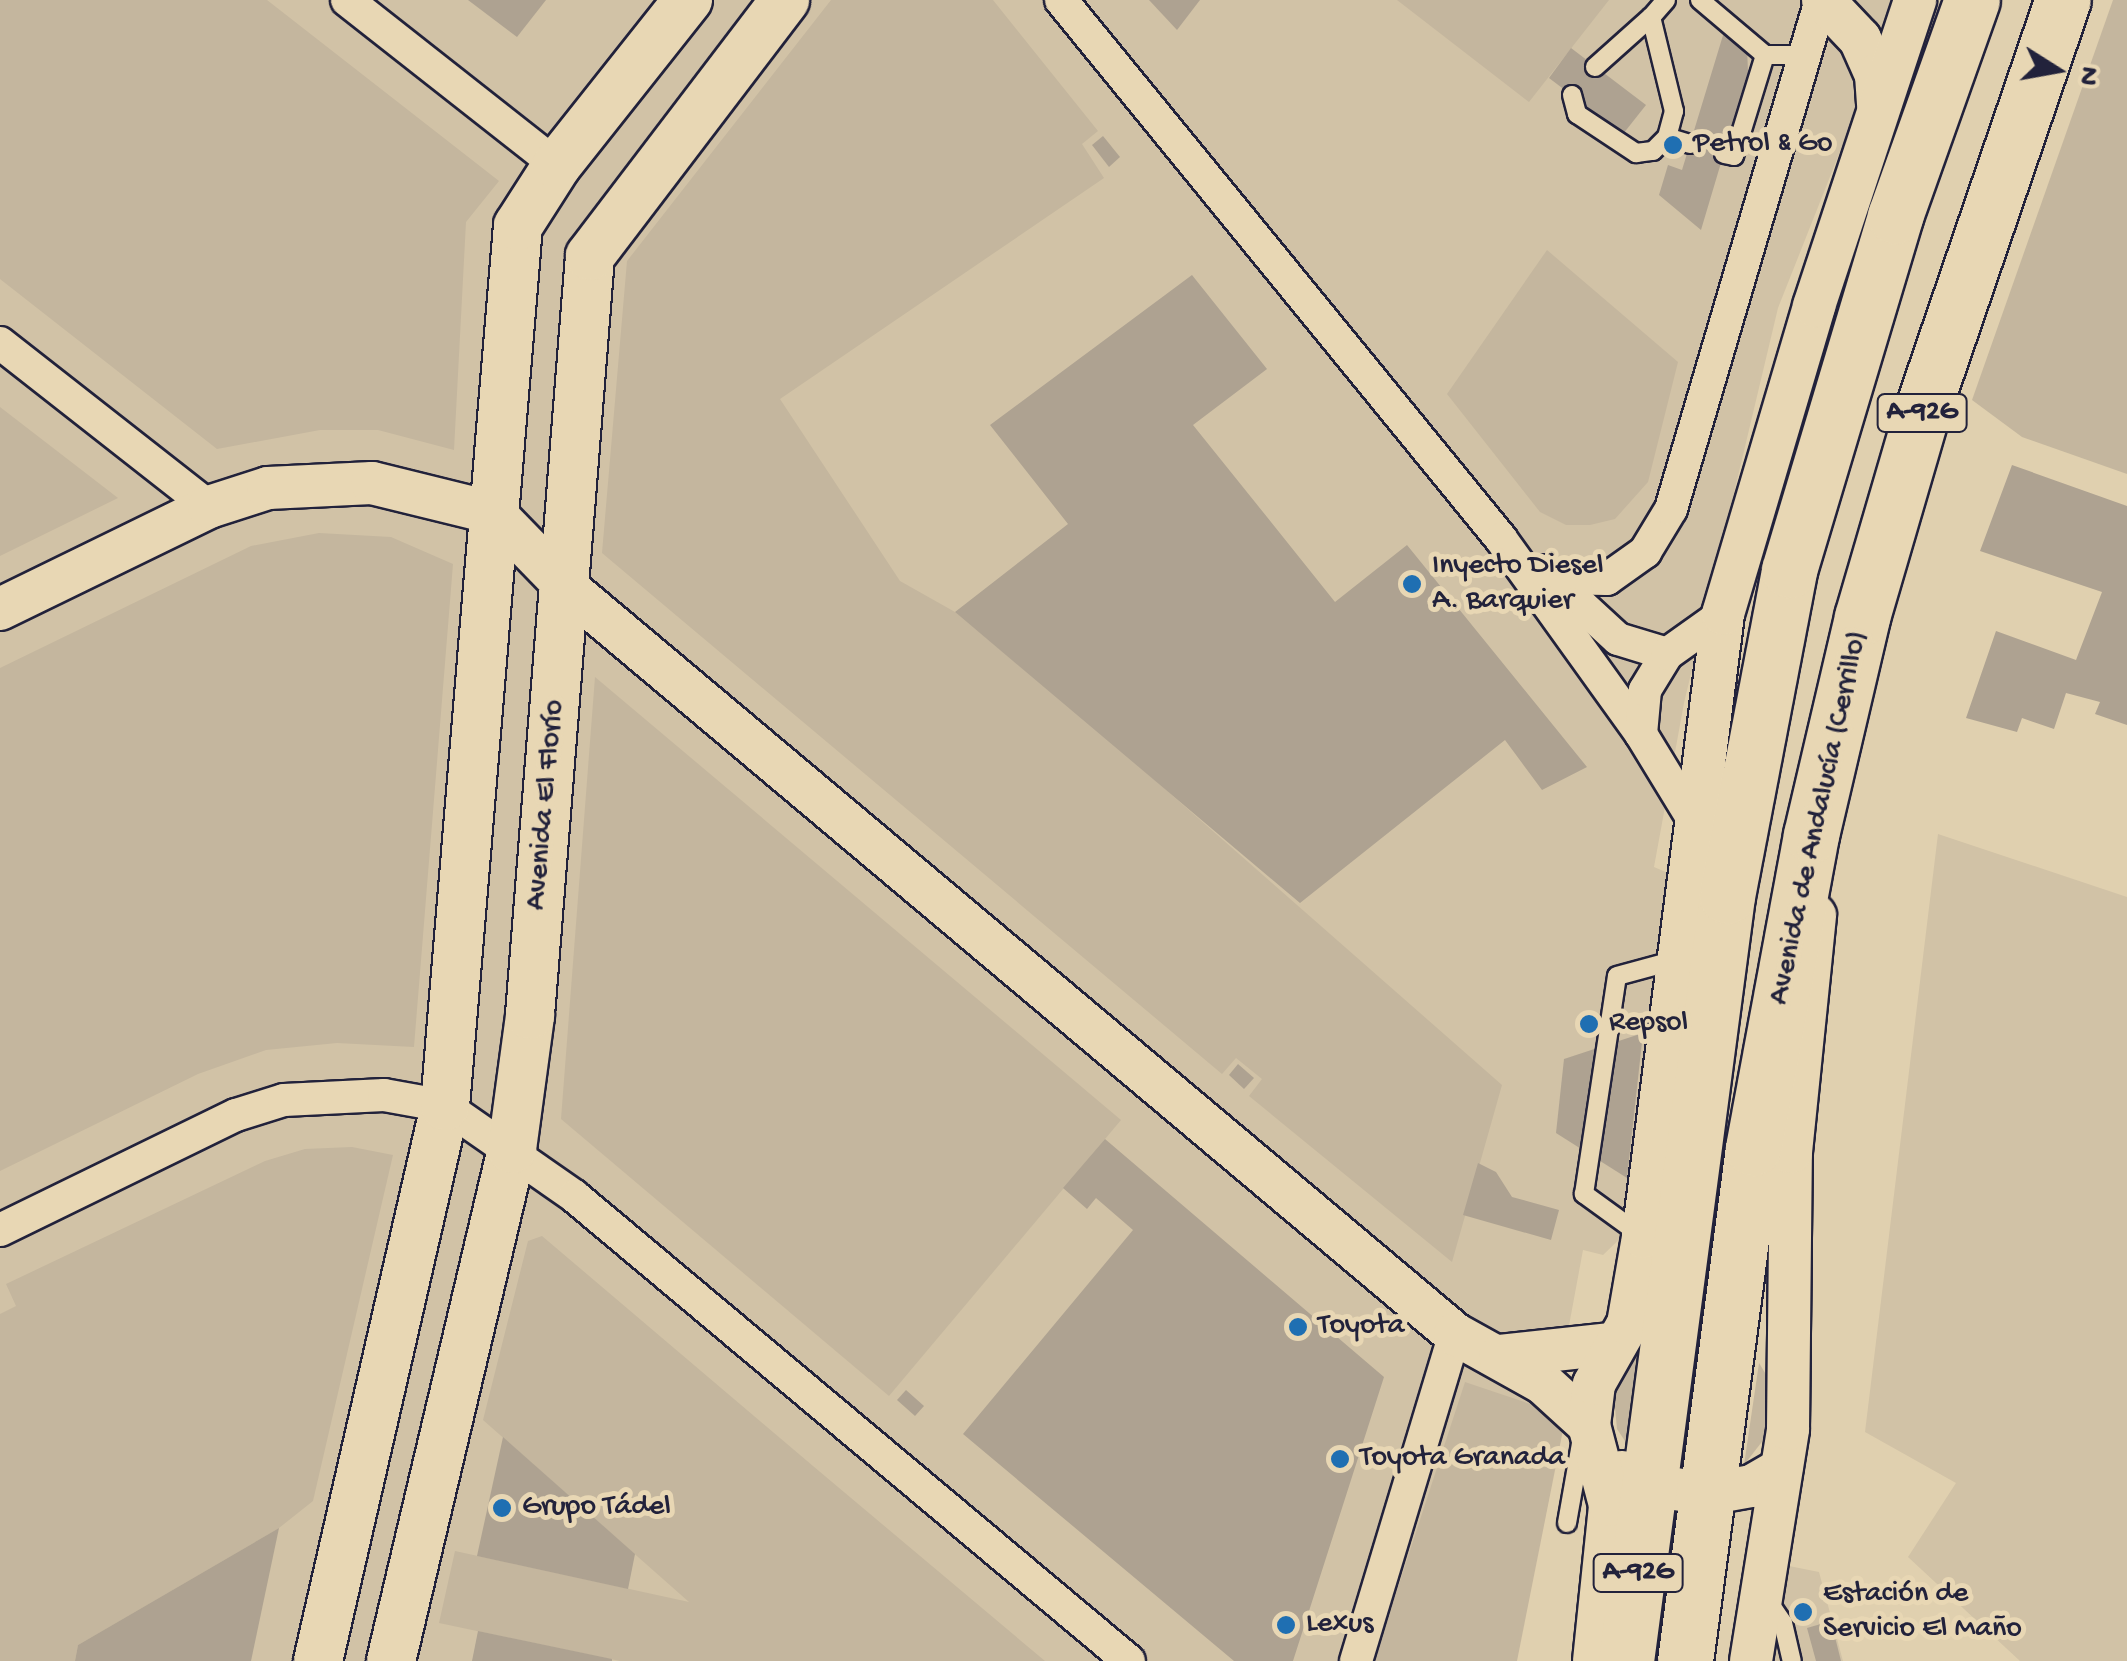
<!DOCTYPE html>
<html>
<head>
<meta charset="utf-8">
<style>
  body { margin:0 }
  #map { position:relative; width:2127px; height:1661px; overflow:hidden; background:#e0d0af; font-family:"Gochi Hand",sans-serif }
  div>[style] { position:absolute }
  [style*='--x'] { left:calc(var(--x)*1px); top:calc(var(--y)*1px); width:calc(var(--w)*1px); rotate:calc(var(--a)*1deg) }
  .built>* { inset:0; background:#d1c2a6 }
  .green>* { inset:0; background:#c4b69e }
  .building>* { inset:0; background:#aea291 }
  .roads { filter:drop-shadow(2px 0 #22223b) drop-shadow(-2px 0 #22223b) drop-shadow(0 2px #22223b) drop-shadow(0 -2px #22223b) }
  .service>* { height:18px; margin:-9px; padding:0 9px; transform-origin:9px; border-radius:9px; background:#e8d7b4 }
  .minor>* { height:32px; margin:-16px; padding:0 16px; transform-origin:16px; border-radius:16px; background:#e8d7b4 }
  .tertiary>* { height:42px; margin:-21px; padding:0 21px; transform-origin:21px; border-radius:21px; background:#e8d7b4 }
  .secondary>* { height:48px; margin:-24px; padding:0 24px; transform-origin:24px; border-radius:24px; background:#e8d7b4 }
  .trunk>* { height:55px; margin:-27.5px; padding:0 27.5px; transform-origin:27.5px; border-radius:27.5px; background:#e8d7b4 }
  .dots>* { width:28px; height:28px; translate:-50% -50%; box-sizing:border-box; border:5px solid #e8d7b4; border-radius:50% }
  span { translate:-50% -50%; white-space:nowrap; text-align:center; line-height:1.15; -webkit-text-stroke:10px #e8d7b4; paint-order:stroke }
  .shield-label span { padding:2px 8px; background:#e8d7b4; border:2px solid; border-radius:8px; -webkit-text-stroke-width:0 }
  .shield-label { font-size:28px; color:#22223b; font-weight:700 }
  .poi-label { font-size:30px; color:#22223b }
  .left { translate:0 -50%; text-align:left }
  .street-label { font-size:30px; color:#22223b }
  .north { position:absolute; left:2007px; top:20px; width:100px; height:100px; -webkit-text-stroke:8px #e8d7b4; paint-order:stroke; rotate:101deg; font-size:28px; font-weight:700; line-height:40px; text-align:center; color:#22223b }
  .north::after { content:''; display:block; margin:auto; width:35px; height:45px; background:#22223b; clip-path:polygon(50% 0,100% 100%,50% 72%,0 100%) }
</style>
</head>
<body>
<div id="map">
  <div class="built">
    <i style="clip-path:polygon(0 0,1900px 0,1778px 308px,1684px 703px,1654px 867px,1675px 876px,1631px 1228px,1603px 1255px,1583px 1250px,1546px 1450px,1497px 1661px,0 1661px)"></i>
    <i style="clip-path:polygon(1938px 834px,2127px 897px,2127px 1661px,2020px 1661px,1908px 1557px,1956px 1483px,1865px 1432px)"></i>
    <i style="clip-path:polygon(1784px 1565px,1819px 1572px,1843px 1661px,1769px 1661px)"></i>
  </div>
  <div class="green">
    <i style="clip-path:polygon(0 0,267px 0,499px 181px,466px 222px,454px 450px,378px 430px,320px 430px,217px 449px,0 279px)"></i>
    <i style="clip-path:polygon(831px 0,993px 0,1098px 131px,1082px 144px,1104px 178px,780px 399px,900px 581px,955px 612px,1132px 760px,1502px 1085px,1452px 1262px,1249px 1096px,1262px 1079px,1236px 1058px,1222px 1074px,602px 553px,627px 261px)"></i>
    <i style="clip-path:polygon(1397px 0,1609px 0,1529px 102px)"></i>
    <i style="clip-path:polygon(2113px 0,2127px 0,2127px 474px,2022px 437px,1972px 400px)"></i>
    <i style="clip-path:polygon(1547px 250px,1678px 362px,1648px 482px,1615px 519px,1590px 525px,1566px 525px,1540px 512px,1447px 394px)"></i>
    <i style="clip-path:polygon(0 407px,118px 498px,0 556px)"></i>
    <i style="clip-path:polygon(319px 533px,391px 537px,453px 564px,414px 1047px,337px 1043px,266px 1050px,198px 1074px,0 1171px,0 668px,251px 546px)"></i>
    <i style="clip-path:polygon(595px 677px,1121px 1120px,889px 1396px,561px 1119px)"></i>
    <i style="clip-path:polygon(352px 1147px,393px 1155px,313px 1501px,279px 1528px,78px 1645px,75px 1661px,0 1661px,0 1314px,16px 1306px,6px 1284px,265px 1161px,305px 1149px)"></i>
    <i style="clip-path:polygon(542px 1236px,813px 1466px,1045px 1661px,620px 1661px,439px 1623px,455px 1551px,689px 1602px,483px 1420px,528px 1241px)"></i>
    <i style="clip-path:polygon(1644px 1343px,1631px 1450px,1617px 1429px,1613px 1387px,1631px 1350px)"></i>
    <i style="clip-path:polygon(1759px 1363px,1770px 1381px,1771px 1430px,1744px 1465px)"></i>
    <i style="clip-path:polygon(1465px 1382px,1536px 1406px,1563px 1430px,1517px 1661px,1374px 1661px)"></i>
  </div>
  <div class="building">
    <i style="clip-path:polygon(468px 0,546px 0,517px 37px)"></i>
    <i style="clip-path:polygon(1149px 0,1200px 0,1177px 30px)"></i>
    <i style="clip-path:polygon(1724px 32px,1747px 47px,1748px 72px,1701px 230px,1659px 195px,1668px 165px,1682px 170px)"></i>
    <i style="clip-path:polygon(1571px 48px,1646px 105px,1623px 134px,1549px 78px)"></i>
    <i style="clip-path:polygon(1103px 136px,1120px 157px,1109px 167px,1092px 145px)"></i>
    <i style="clip-path:polygon(1192px 275px,1267px 369px,1193px 425px,1267px 517px,1335px 602px,1407px 545px,1587px 767px,1542px 790px,1505px 740px,1300px 903px,955px 612px,1068px 524px,990px 425px)"></i>
    <i style="clip-path:polygon(2012px 465px,2127px 506px,2127px 725px,2095px 714px,2100px 702px,2066px 693px,2054px 729px,2022px 718px,2017px 732px,1966px 718px,1996px 631px,2076px 660px,2102px 592px,1980px 551px)"></i>
    <i style="clip-path:polygon(1643px 1033px,1627px 1178px,1556px 1133px,1564px 1059px)"></i>
    <i style="clip-path:polygon(1238px 1064px,1254px 1078px,1244px 1089px,1229px 1075px)"></i>
    <i style="clip-path:polygon(1105px 1139px,1384px 1377px,1293px 1661px,1234px 1661px,963px 1434px,1133px 1230px,1096px 1198px,1087px 1209px,1063px 1188px)"></i>
    <i style="clip-path:polygon(1478px 1163px,1496px 1172px,1512px 1197px,1559px 1210px,1551px 1240px,1463px 1215px)"></i>
    <i style="clip-path:polygon(906px 1390px,924px 1406px,915px 1416px,897px 1400px)"></i>
    <i style="clip-path:polygon(503px 1437px,635px 1554px,628px 1589px,477px 1556px)"></i>
    <i style="clip-path:polygon(279px 1528px,251px 1661px,75px 1661px,78px 1645px)"></i>
    <i style="clip-path:polygon(1831px 1621px,1841px 1661px,1816px 1661px,1807px 1628px)"></i>
    <i style="clip-path:polygon(478px 1631px,612px 1659px,612px 1661px,472px 1661px)"></i>
  </div>
  <div class="roads">
    <div class="service">
      <i style="--x:1666;--y:0;--w:23;--a:131"></i>
      <i style="--x:1651;--y:17;--w:97;--a:76.3"></i>
      <i style="--x:1674;--y:111;--w:27;--a:105"></i>
      <i style="--x:1667;--y:137;--w:24;--a:17"></i>
      <i style="--x:1700;--y:0;--w:85;--a:40.2"></i>
      <i style="--x:1765;--y:55;--w:39;--a:0"></i>
      <i style="--x:1595;--y:67;--w:75;--a:-41.8"></i>
      <i style="--x:1572;--y:95;--w:20;--a:75"></i>
      <i style="--x:1577;--y:114;--w:71;--a:33.5"></i>
      <i style="--x:1636;--y:153;--w:17;--a:-7"></i>
      <i style="--x:1653;--y:151;--w:20;--a:-45"></i>
      <i style="--x:1724;--y:154;--w:10;--a:11"></i>
      <i style="--x:1734;--y:156;--w:106;--a:-72.9"></i>
      <i style="--x:1642;--y:1236;--w:72;--a:-144.1"></i>
      <i style="--x:1584;--y:1194;--w:220;--a:-81.4"></i>
      <i style="--x:1617;--y:976;--w:61;--a:-15.2"></i>
      <i style="--x:1567;--y:1523;--w:80;--a:-80"></i>
      <i style="--x:1766;--y:1598;--w:30;--a:56"></i>
      <i style="--x:1783;--y:1623;--w:39;--a:77"></i>
    </div>
    <div class="minor">
      <i style="--x:347;--y:0;--w:267;--a:38.2"></i>
      <i style="--x:1061;--y:0;--w:696;--a:50.77"></i>
      <i style="--x:1501;--y:539;--w:240;--a:54.3"></i>
      <i style="--x:1641;--y:734;--w:111;--a:58.6"></i>
      <i style="--x:0;--y:343;--w:266;--a:38.1"></i>
      <i style="--x:1544;--y:571;--w:100;--a:42.6"></i>
      <i style="--x:1618;--y:639;--w:51;--a:17"></i>
      <i style="--x:1553;--y:578;--w:54;--a:1.1"></i>
      <i style="--x:1607;--y:579;--w:47;--a:-35.4"></i>
      <i style="--x:1645;--y:552;--w:50;--a:-58.8"></i>
      <i style="--x:1671;--y:509;--w:531;--a:-73.58"></i>
      <i style="--x:1641;--y:734;--w:44;--a:-84.8"></i>
      <i style="--x:1645;--y:690;--w:42;--a:-58.6"></i>
      <i style="--x:1667;--y:654;--w:69;--a:-35.5"></i>
      <i style="--x:0;--y:1230;--w:263;--a:-26"></i>
      <i style="--x:236;--y:1115;--w:50;--a:-17.4"></i>
      <i style="--x:284;--y:1100;--w:100;--a:-2.9"></i>
      <i style="--x:384;--y:1095;--w:62;--a:10.2"></i>
      <i style="--x:445;--y:1106;--w:157;--a:34.9"></i>
      <i style="--x:574;--y:1196;--w:724;--a:39.96"></i>
      <i style="--x:1356;--y:1661;--w:342;--a:-73.2"></i>
    </div>
    <div class="tertiary">
      <i style="--x:1823;--y:0;--w:54;--a:46.5"></i>
      <i style="--x:1860;--y:39;--w:39;--a:66"></i>
      <i style="--x:1876;--y:75;--w:31;--a:86"></i>
      <i style="--x:0;--y:609;--w:233;--a:-26"></i>
      <i style="--x:209;--y:507;--w:62;--a:-17.9"></i>
      <i style="--x:268;--y:488;--w:104;--a:-2.8"></i>
      <i style="--x:372;--y:483;--w:126;--a:13.8"></i>
      <i style="--x:494;--y:513;--w:102;--a:45.8"></i>
      <i style="--x:565;--y:586;--w:1163;--a:40.05"></i>
      <i style="--x:1455;--y:1334;--w:101;--a:29.1"></i>
      <i style="--x:1543;--y:1383;--w:62;--a:42.4"></i>
      <i style="--x:1500;--y:1356;--w:112;--a:-6.2"></i>
      <i style="--x:1622;--y:1472;--w:32;--a:24"></i>
      <i style="--x:1651;--y:1485;--w:56;--a:9.3"></i>
      <i style="--x:1706;--y:1494;--w:47;--a:-9.9"></i>
      <i style="--x:1752;--y:1486;--w:34;--a:-30"></i>
      <i style="--x:1594;--y:1661;--w:157;--a:-84.1"></i>
      <i style="--x:1610;--y:1505;--w:83;--a:-104.7"></i>
      <i style="--x:1589;--y:1425;--w:41;--a:-83"></i>
      <i style="--x:1594;--y:1384;--w:69;--a:-60.5"></i>
      <i style="--x:1628;--y:1324;--w:88;--a:-80.2"></i>
      <i style="--x:1643;--y:1237;--w:628;--a:-82.68"></i>
      <i style="--x:1723;--y:614;--w:321;--a:-73.5"></i>
      <i style="--x:1814;--y:306;--w:322;--a:-71.7"></i>
      <i style="--x:1751;--y:1661;--w:235;--a:-80.9"></i>
      <i style="--x:1788;--y:1429;--w:277;--a:-89.4"></i>
      <i style="--x:1791;--y:1152;--w:238;--a:-84.2"></i>
    </div>
    <div class="secondary">
      <i style="--x:318;--y:1661;--w:569;--a:-77.11"></i>
      <i style="--x:445;--y:1106;--w:883;--a:-85.26"></i>
      <i style="--x:518;--y:226;--w:72;--a:-57.4"></i>
      <i style="--x:557;--y:165;--w:211;--a:-51.6"></i>
      <i style="--x:391;--y:1661;--w:526;--a:-76.7"></i>
      <i style="--x:512;--y:1149;--w:135;--a:-82.3"></i>
      <i style="--x:530;--y:1015;--w:761;--a:-85.48"></i>
      <i style="--x:590;--y:256;--w:322;--a:-52.7"></i>
    </div>
    <div class="trunk">
      <i style="--x:1626;--y:1661;--w:772;--a:-82.48"></i>
      <i style="--x:1727;--y:896;--w:332;--a:-79.2"></i>
      <i style="--x:1789;--y:570;--w:370;--a:-73.3"></i>
      <i style="--x:1895;--y:216;--w:229;--a:-70.4"></i>
      <i style="--x:1685;--y:1661;--w:517;--a:-82.45"></i>
      <i style="--x:1753;--y:1148;--w:318;--a:-79.5"></i>
      <i style="--x:1811;--y:835;--w:224;--a:-76.8"></i>
      <i style="--x:1862;--y:617;--w:218;--a:-73.7"></i>
      <i style="--x:1923;--y:408;--w:431;--a:-71.1"></i>
    </div>
  </div>
  <div class="dots">
    <i style="left:1673px;top:145px;background:#1f6fb2"></i>
    <i style="left:1412px;top:584px;background:#1f6fb2"></i>
    <i style="left:1589px;top:1024px;background:#1f6fb2"></i>
    <i style="left:1298px;top:1327px;background:#1f6fb2"></i>
    <i style="left:1340px;top:1459px;background:#1f6fb2"></i>
    <i style="left:502px;top:1508px;background:#1f6fb2"></i>
    <i style="left:1803px;top:1612px;background:#1f6fb2"></i>
    <i style="left:1286px;top:1625px;background:#1f6fb2"></i>
  </div>
  <div class="shield-label">
    <span style="left:1922px;top:413px">A-92G</span>
    <span style="left:1638px;top:1573px">A-92G</span>
  </div>
  <div class="poi-label">
    <span class="left" style="left:1693px;top:145px">Petrol &amp; Go</span>
    <span class="left" style="left:1432px;top:584px">Inyecto Diesel<br>A. Barquier</span>
    <span class="left" style="left:1609px;top:1024px">Repsol</span>
    <span class="left" style="left:1318px;top:1327px">Toyota</span>
    <span class="left" style="left:1360px;top:1459px">Toyota Granada</span>
    <span class="left" style="left:522px;top:1508px">Grupo Tádel</span>
    <span class="left" style="left:1823px;top:1612px">Estación de<br>Servicio El Maño</span>
    <span class="left" style="left:1306px;top:1625px">Lexus</span>
  </div>
  <div class="street-label">
    <span style="left:547px;top:805px;rotate:-85deg">Avenida El Florío</span>
    <span style="left:1820px;top:818px;rotate:-78deg">Avenida de Andalucía (Cerrillo)</span>
  </div>
  <div class="north">N</div>
</div>
</body>
</html>
